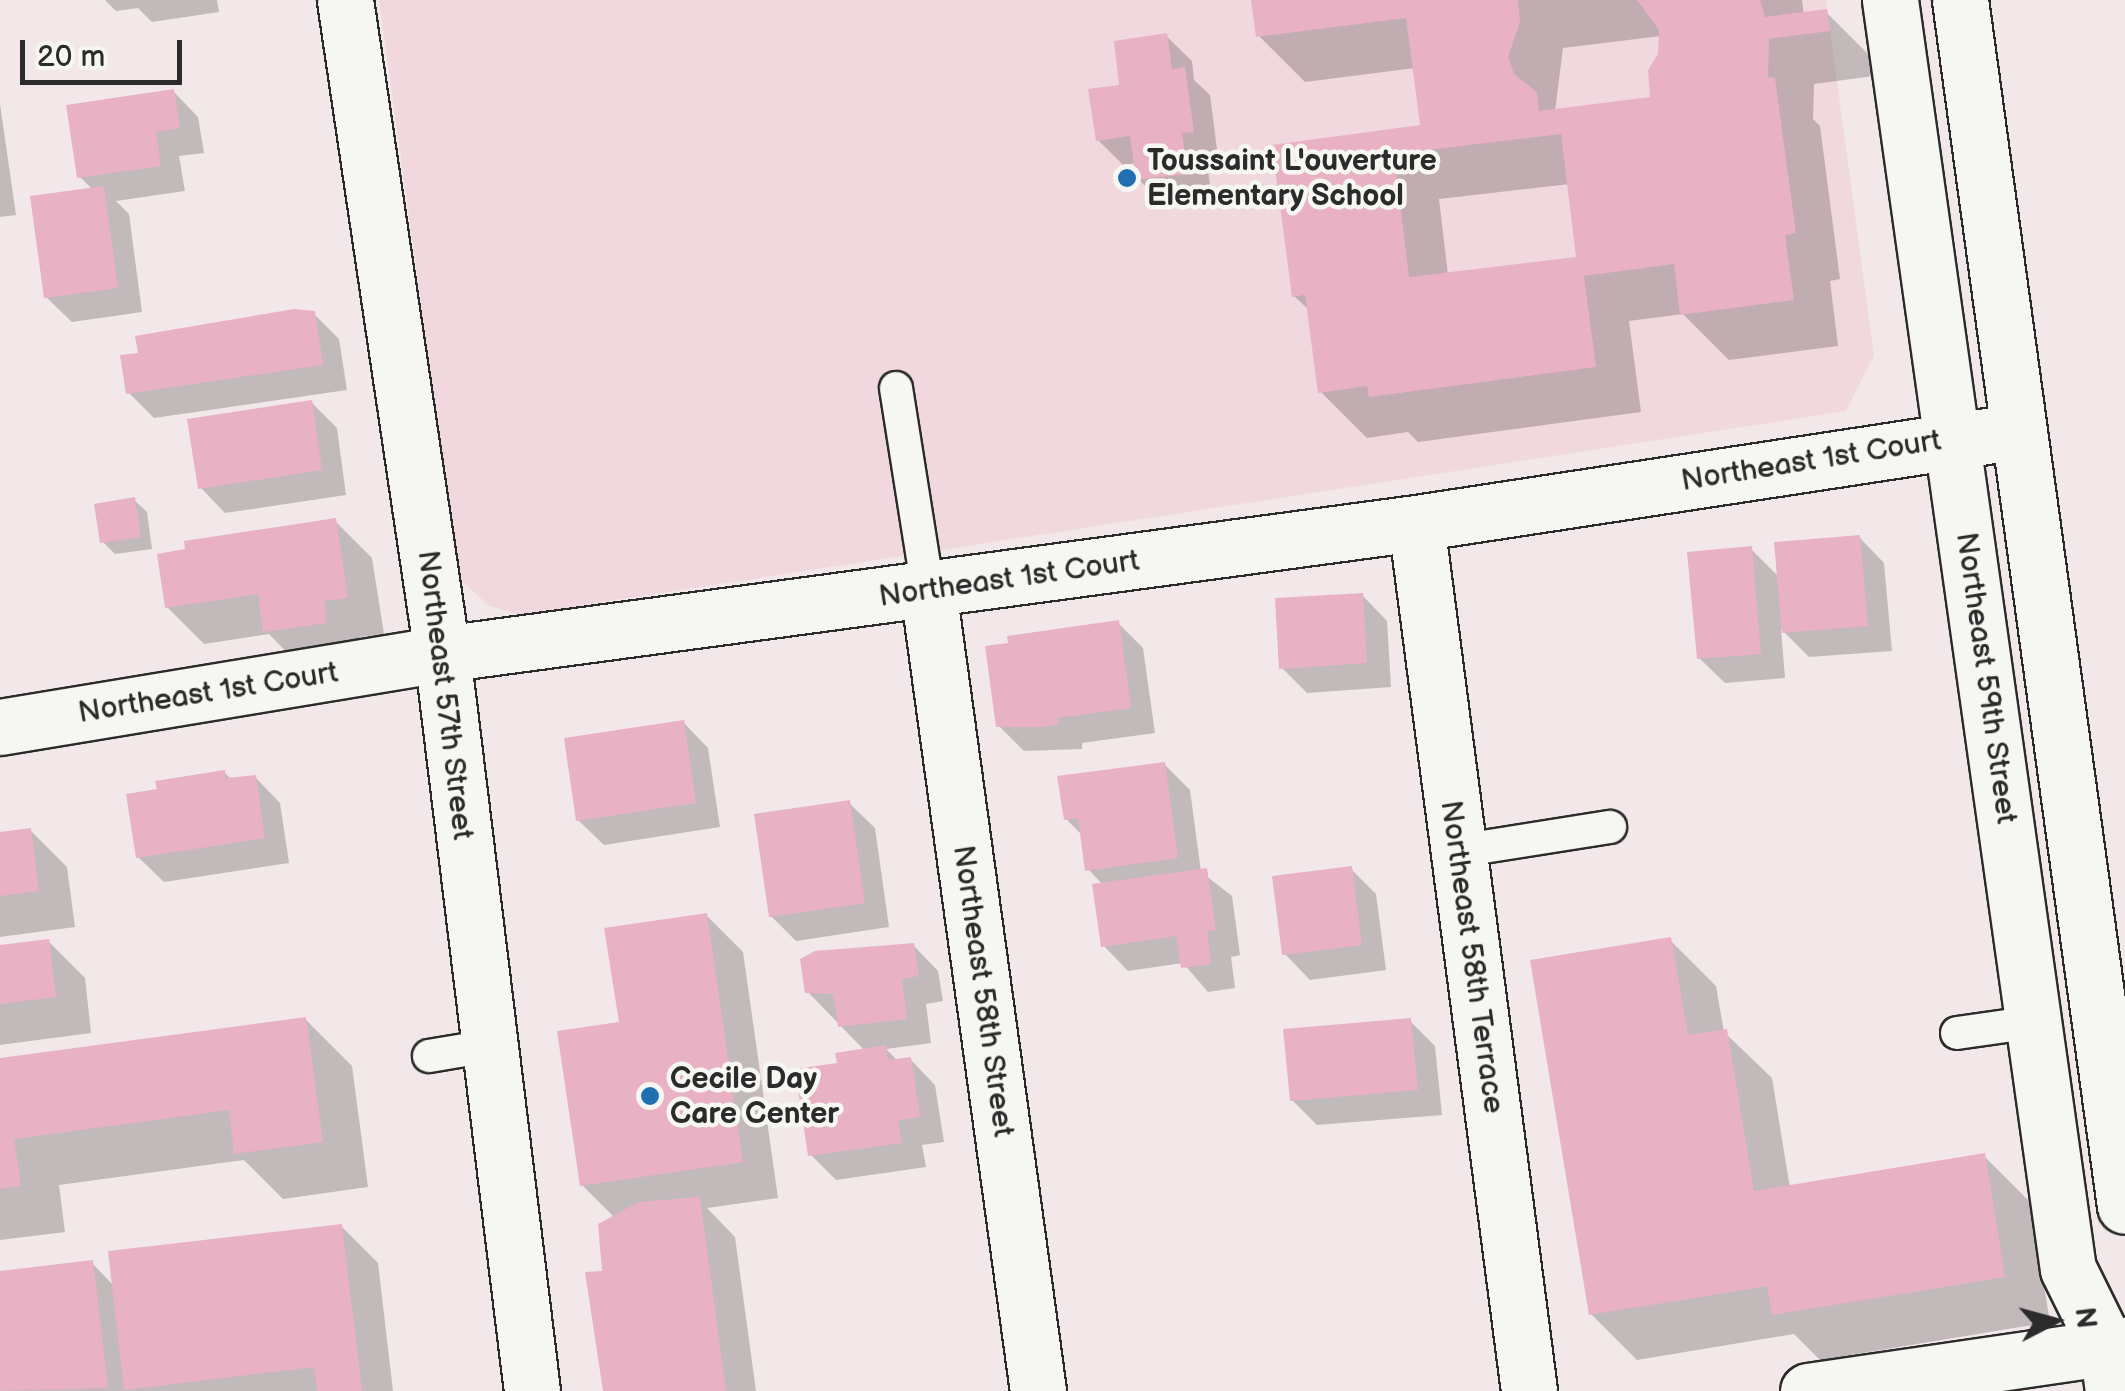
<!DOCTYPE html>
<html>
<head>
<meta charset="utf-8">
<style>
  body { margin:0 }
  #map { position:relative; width:2125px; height:1391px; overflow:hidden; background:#f3e8e9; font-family:"Balsamiq Sans",sans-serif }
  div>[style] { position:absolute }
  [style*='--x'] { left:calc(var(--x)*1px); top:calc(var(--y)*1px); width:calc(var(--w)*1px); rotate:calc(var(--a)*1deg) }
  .built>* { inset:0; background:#f0d8de }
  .shadow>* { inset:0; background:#0003 }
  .building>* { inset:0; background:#e9b1c4 }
  .roads { filter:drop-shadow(2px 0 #2b2b2b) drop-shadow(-2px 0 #2b2b2b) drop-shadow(0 2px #2b2b2b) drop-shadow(0 -2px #2b2b2b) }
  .lane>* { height:32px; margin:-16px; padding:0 16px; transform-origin:16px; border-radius:16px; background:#f6f6f2 }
  .street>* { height:55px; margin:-27.5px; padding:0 27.5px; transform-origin:27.5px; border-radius:27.5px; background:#f6f6f2 }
  .secondary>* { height:55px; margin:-27.5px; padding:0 27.5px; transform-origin:27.5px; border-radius:27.5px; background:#f6f6f2 }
  .dots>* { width:28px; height:28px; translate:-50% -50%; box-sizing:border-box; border:5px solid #f6f6f2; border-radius:50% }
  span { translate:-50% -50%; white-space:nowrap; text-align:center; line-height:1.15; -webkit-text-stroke:9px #f6f6f2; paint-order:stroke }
  .poi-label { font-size:30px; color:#2b2b2b; font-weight:700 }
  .left { translate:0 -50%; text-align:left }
  .street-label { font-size:30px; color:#2b2b2b }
  .north { position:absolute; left:2005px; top:1271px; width:100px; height:100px; -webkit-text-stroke:8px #f6f6f2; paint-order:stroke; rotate:84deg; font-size:28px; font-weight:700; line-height:40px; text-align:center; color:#2b2b2b }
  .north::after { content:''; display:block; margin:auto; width:35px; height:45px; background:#2b2b2b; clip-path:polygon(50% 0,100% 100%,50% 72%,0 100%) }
  .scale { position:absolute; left:20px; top:40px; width:162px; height:45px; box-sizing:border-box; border:5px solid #2b2b2b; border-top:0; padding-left:12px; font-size:30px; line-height:35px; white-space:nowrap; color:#2b2b2b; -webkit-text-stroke:8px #f6f6f2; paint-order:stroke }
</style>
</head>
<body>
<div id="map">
  <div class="built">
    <i style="clip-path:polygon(379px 0,1826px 0,1874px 356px,1846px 411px,518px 615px,488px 605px,459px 578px)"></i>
  </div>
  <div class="shadow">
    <i style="clip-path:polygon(105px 0,217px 0,219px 12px,152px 22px,138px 8px,116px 11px)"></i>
    <i style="clip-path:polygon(evenodd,1254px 0,1802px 0,1804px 15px,1826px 12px,1872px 58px,1874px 76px,1814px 84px,1813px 119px,1820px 126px,1840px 279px,1830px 281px,1838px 346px,1729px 360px,1683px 314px,1629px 321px,1641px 412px,1418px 442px,1408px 432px,1367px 438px,1321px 392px,1310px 311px,1294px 296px,1275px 147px,1423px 128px,1415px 68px,1305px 82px,1259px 36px,1254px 0,1661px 36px,1653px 99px,1555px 111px,1563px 48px,1661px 36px,1254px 0,1570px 184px,1579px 259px,1448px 275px,1439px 199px,1570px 184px)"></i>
    <i style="clip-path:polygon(1166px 36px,1192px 61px,1194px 80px,1210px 95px,1218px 157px,1206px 158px,1212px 198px,1164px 204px,1138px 179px,1136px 163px,1123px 165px,1098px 140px)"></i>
    <i style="clip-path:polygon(173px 91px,198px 117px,204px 153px,179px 156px,185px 191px,116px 201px,129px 214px,142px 312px,72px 322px,46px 297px,93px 190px,80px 177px)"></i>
    <i style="clip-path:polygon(0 104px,16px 215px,0 217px)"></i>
    <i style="clip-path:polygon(314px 314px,339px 339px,347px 390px,154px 418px,129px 393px,141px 355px)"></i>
    <i style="clip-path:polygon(311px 402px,337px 428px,346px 495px,225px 513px,200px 487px)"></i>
    <i style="clip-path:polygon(134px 500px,147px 512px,152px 549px,115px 554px,103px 542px)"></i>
    <i style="clip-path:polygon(335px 521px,372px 558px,384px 634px,360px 637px,363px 659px,302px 668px,269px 634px,204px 644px,167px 607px)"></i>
    <i style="clip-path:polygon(1859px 537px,1884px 563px,1892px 651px,1809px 657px,1781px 629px,1785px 678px,1725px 683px,1699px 658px,1751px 549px,1779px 577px)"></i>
    <i style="clip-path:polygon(1362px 595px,1387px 621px,1391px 687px,1307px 693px,1282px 668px)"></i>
    <i style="clip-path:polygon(1118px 623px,1143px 648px,1155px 733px,1082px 743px,1082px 749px,1024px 751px,999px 726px)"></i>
    <i style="clip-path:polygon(683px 722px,708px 748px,720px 827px,604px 845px,578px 820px)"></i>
    <i style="clip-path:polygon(1164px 764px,1190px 790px,1201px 872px,1232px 896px,1240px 955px,1231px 957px,1235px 988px,1208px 992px,1183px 963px,1128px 971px,1103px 945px,1103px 885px,1088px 869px,1083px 836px,1066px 819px)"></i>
    <i style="clip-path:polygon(225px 773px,232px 780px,255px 777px,280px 803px,289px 863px,164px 882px,138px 857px)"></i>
    <i style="clip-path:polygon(849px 803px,875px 828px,889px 927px,796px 941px,771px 916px)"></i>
    <i style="clip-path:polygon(30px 830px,67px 867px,75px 927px,0 937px,0 834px)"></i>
    <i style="clip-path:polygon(1351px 869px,1376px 894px,1386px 970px,1310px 980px,1285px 954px)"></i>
    <i style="clip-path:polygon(706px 915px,743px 952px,778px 1198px,707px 1208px,735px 1237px,756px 1391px,605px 1391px,604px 1273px,615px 1218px,582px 1185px,622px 1024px)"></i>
    <i style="clip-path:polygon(1670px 940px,1716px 986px,1724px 1032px,1772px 1078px,1790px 1188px,1984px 1156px,2030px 1202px,2050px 1322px,1820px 1360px,1794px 1334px,1637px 1360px,1591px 1314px)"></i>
    <i style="clip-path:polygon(48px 941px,85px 978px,91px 1033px,0 1045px,0 948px)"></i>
    <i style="clip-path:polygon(913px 945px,938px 971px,943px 1001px,926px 1004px,931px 1043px,886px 1049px,898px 1061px,910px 1059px,935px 1085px,944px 1142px,922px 1145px,926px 1167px,836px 1180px,811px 1155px,840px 1065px,865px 1051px,807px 991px)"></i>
    <i style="clip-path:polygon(306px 1020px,352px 1066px,368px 1187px,283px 1199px,244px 1160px,59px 1185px,65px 1232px,0 1240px,0 1061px)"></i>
    <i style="clip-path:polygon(1410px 1021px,1435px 1046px,1442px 1115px,1317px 1125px,1292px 1100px)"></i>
    <i style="clip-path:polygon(341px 1226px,378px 1263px,393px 1391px,0 1391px,0 1274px,92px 1263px,114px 1286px)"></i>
  </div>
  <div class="building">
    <i style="clip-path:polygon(evenodd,1251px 0,1518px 0,1520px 22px,1508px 57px,1514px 74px,1537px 92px,1539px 111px,1650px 97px,1648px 70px,1658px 54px,1659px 30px,1637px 0,1760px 0,1765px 17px,1827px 9px,1830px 31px,1769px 39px,1768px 77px,1775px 78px,1796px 233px,1785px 235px,1794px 300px,1680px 315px,1674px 264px,1584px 276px,1596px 367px,1369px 397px,1367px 386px,1318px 393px,1305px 295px,1292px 297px,1272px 145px,1420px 125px,1406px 18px,1256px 37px,1251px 0,1561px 134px,1576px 257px,1409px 277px,1394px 154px,1561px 134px)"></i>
    <i style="clip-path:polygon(1167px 33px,1172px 69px,1185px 67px,1194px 132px,1182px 133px,1188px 174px,1136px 180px,1130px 136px,1096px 141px,1088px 89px,1119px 85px,1114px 41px)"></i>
    <i style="clip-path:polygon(174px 89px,180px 128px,156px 132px,161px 166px,77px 178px,66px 105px)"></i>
    <i style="clip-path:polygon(104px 186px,118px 288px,44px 298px,30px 196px)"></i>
    <i style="clip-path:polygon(294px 309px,315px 311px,323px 365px,126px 394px,120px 355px,138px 353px,135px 336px)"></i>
    <i style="clip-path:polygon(312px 400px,322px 470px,198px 489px,187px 419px)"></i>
    <i style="clip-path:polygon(135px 497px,141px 537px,100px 543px,94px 504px)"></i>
    <i style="clip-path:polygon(336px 518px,348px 598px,324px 601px,327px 623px,263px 632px,258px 594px,165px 608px,157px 554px,185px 549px,184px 541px)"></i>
    <i style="clip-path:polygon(1860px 535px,1868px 626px,1782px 633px,1774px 542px)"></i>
    <i style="clip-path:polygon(1752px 546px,1761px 654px,1697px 659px,1687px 552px)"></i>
    <i style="clip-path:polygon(1363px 593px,1367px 663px,1279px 669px,1275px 598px)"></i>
    <i style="clip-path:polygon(1119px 620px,1131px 708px,1058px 718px,1058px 725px,1040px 727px,996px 727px,985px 646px,1008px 643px,1007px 636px)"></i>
    <i style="clip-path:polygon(684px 720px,696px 803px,576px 821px,564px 738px)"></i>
    <i style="clip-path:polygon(1165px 762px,1178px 858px,1085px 871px,1078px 818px,1064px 820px,1057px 776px)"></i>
    <i style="clip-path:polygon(225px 770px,226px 778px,256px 775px,265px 838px,136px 858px,126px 794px,157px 789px,155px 781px)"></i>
    <i style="clip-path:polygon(850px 800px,865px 903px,769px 917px,754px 814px)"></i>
    <i style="clip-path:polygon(31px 828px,39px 891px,0 896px,0 832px)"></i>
    <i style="clip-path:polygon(1352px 866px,1362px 945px,1282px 955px,1272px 876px)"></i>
    <i style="clip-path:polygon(1207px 868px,1216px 930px,1207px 932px,1211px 964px,1181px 968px,1176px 936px,1101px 947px,1092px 884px)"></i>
    <i style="clip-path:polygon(707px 913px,743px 1162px,580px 1186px,557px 1031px,619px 1022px,604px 928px)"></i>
    <i style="clip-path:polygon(1671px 937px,1688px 1035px,1727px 1029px,1754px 1191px,1985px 1153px,2005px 1277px,1772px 1315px,1767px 1286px,1589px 1315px,1530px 960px)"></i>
    <i style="clip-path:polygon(49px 939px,56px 997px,0 1004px,0 945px)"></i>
    <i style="clip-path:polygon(914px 943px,919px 976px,902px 979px,907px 1019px,838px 1027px,833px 994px,805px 993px,800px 959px,815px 951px)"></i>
    <i style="clip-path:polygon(306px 1017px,323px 1142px,234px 1154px,229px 1110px,14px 1139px,21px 1186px,0 1189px,0 1058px)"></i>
    <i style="clip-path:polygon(1411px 1018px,1418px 1090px,1290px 1101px,1283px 1029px)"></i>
    <i style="clip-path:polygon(886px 1045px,888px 1060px,911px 1057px,920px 1117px,898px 1120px,902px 1143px,808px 1156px,795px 1069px,837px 1063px,835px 1053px)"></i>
    <i style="clip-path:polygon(700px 1197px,726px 1391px,603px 1391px,585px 1272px,602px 1271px,598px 1224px,639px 1202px)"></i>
    <i style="clip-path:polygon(342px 1224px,362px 1391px,317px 1391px,314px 1367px,124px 1390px,108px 1251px)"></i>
    <i style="clip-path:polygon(93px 1260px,108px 1388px,0 1391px,0 1271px)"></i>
  </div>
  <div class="roads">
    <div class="lane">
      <i style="--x:896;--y:388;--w:205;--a:81"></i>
      <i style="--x:1458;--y:851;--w:154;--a:-9"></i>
      <i style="--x:1957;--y:1033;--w:78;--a:-8.1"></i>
      <i style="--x:429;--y:1056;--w:61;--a:-9.5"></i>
    </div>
    <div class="street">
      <i style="--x:345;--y:0;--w:661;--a:81.56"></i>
      <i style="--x:442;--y:654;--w:742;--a:83.04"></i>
      <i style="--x:1890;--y:0;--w:1281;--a:82.02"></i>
      <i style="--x:2068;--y:1269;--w:88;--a:63.7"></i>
      <i style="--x:2107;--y:1348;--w:43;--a:82.1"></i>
      <i style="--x:1960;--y:0;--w:1217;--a:82.21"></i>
      <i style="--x:1416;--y:523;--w:875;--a:82.58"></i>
      <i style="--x:928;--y:590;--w:809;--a:82.18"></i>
      <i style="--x:0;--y:727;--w:448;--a:-9.4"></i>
      <i style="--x:442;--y:654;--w:983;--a:-7.66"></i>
      <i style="--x:1416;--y:523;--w:610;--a:-8.67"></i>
    </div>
    <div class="secondary">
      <i style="--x:1808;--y:1391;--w:320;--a:-8.3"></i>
    </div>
  </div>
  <div class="dots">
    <i style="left:1127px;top:178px;background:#1f6fb2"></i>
    <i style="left:650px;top:1096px;background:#1f6fb2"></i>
  </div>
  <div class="poi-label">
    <span class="left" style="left:1147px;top:178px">Toussaint L'ouverture<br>Elementary School</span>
    <span class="left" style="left:670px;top:1096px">Cecile Day<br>Care Center</span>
  </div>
  <div class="street-label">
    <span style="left:1811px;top:461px;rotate:-9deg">Northeast 1st Court</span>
    <span style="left:1009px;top:579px;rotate:-8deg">Northeast 1st Court</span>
    <span style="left:1986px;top:678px;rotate:82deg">Northeast 59th Street</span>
    <span style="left:208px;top:693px;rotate:-9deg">Northeast 1st Court</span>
    <span style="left:445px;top:695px;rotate:83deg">Northeast 57th Street</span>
    <span style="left:1472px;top:957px;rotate:82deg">Northeast 58th Terrace</span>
    <span style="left:983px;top:991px;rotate:82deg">Northeast 58th Street</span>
  </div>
  <div class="north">N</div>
  <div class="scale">20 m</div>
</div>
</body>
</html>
